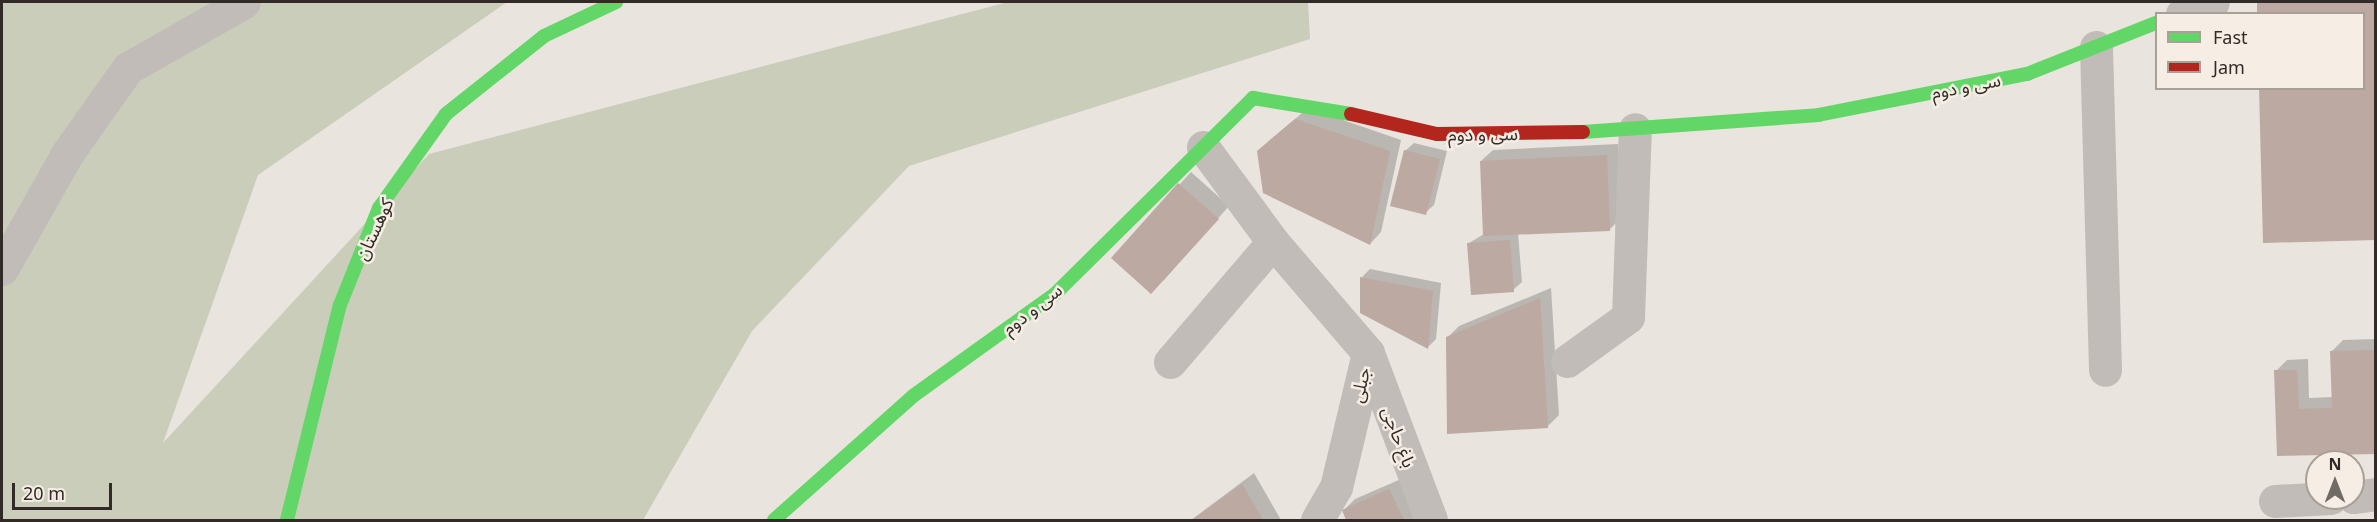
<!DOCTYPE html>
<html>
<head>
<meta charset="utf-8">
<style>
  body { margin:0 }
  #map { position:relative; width:2377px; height:522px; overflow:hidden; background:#e9e4de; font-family:"Noto Sans","Noto Sans Arabic",sans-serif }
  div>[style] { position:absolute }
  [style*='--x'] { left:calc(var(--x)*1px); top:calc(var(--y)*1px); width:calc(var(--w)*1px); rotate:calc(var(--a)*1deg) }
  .green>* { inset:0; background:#cacdba }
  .shadow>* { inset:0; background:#0003 }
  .building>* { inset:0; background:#bba9a2 }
  .street>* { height:33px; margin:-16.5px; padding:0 16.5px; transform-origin:16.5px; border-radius:16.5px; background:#c2bcb8 }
  .fast>* { height:14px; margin:-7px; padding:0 7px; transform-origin:7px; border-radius:7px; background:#63d668 }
  .jam>* { height:14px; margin:-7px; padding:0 7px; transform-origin:7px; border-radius:7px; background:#b3261e }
  span { translate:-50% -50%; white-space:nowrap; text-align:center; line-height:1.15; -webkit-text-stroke:5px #f6eee5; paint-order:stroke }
  .street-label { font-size:18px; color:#312a27 }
  .frame { position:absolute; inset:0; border:3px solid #312a27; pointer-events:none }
  .legend { position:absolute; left:2155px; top:12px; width:210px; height:78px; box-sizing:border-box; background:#f6eee5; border:2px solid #a7a099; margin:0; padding:8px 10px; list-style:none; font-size:18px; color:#312a27 }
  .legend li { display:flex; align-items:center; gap:12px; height:30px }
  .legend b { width:30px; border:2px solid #a7a099 }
  .north { position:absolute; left:2305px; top:450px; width:60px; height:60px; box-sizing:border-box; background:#f6eee5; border:2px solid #a7a099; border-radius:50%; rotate:0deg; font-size:16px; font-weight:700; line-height:24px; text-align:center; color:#312a27 }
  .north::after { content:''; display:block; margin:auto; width:21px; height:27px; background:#716b67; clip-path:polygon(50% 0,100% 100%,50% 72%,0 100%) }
  .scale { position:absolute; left:12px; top:483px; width:100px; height:27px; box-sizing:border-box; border:3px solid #312a27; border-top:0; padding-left:8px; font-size:18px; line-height:21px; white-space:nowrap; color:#312a27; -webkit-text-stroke:4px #f6eee5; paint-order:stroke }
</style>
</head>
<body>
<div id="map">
  <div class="green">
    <i style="clip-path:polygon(2px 2px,507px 2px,258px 175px,163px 443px,429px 154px,1008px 2px,1308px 2px,1310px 39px,909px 166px,752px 331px,643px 520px,2px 520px)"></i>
  </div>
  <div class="shadow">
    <i style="clip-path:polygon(2258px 2px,2376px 2px,2376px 239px,2364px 14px,2258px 14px)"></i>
    <i style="clip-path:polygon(1308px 108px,1401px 140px,1381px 232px,1370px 244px,1270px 140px)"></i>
    <i style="clip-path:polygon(1414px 143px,1447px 151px,1434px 205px,1425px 213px,1405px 151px)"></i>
    <i style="clip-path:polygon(1618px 144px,1621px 218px,1610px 229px,1518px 233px,1522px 282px,1513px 290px,1469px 243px,1484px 234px,1481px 161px,1493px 150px)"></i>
    <i style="clip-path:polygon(1191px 172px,1229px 206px,1163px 281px,1113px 258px)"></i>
    <i style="clip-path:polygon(1370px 269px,1441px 283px,1436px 339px,1428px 347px,1362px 277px)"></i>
    <i style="clip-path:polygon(1551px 288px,1559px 415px,1547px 427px,1447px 338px,1459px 326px)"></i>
    <i style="clip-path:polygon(2376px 339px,2376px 452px,2278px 455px,2276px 371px,2287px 360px,2308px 359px,2309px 398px,2333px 397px,2332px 351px,2343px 340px)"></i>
    <i style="clip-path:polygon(1254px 473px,1281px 520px,1191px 520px)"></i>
    <i style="clip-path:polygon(1401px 479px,1420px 520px,1348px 520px,1343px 511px,1355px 499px)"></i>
  </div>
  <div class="building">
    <i style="clip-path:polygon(2257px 2px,2376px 2px,2376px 240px,2263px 243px,2259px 88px,2364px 88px,2364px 14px,2257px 14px)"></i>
    <i style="clip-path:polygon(1295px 119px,1390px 151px,1370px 245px,1263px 193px,1257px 151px)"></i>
    <i style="clip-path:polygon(1404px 150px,1440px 159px,1426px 215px,1390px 206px)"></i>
    <i style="clip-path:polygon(1607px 155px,1610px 231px,1483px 236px,1480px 161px)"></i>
    <i style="clip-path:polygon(1178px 183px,1219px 219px,1151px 294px,1111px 258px)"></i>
    <i style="clip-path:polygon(1510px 240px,1514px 292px,1471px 295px,1467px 243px)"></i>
    <i style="clip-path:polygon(1360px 277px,1433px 291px,1428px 349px,1360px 313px)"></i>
    <i style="clip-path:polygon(1540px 298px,1548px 428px,1447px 434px,1446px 337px)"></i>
    <i style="clip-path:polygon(2376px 350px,2376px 454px,2277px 456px,2274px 370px,2297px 370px,2299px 409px,2332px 408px,2330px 351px)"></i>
    <i style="clip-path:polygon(1242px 484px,1263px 520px,1192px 520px)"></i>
    <i style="clip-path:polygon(1389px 489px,1404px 520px,1346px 520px,1342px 510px)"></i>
  </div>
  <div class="street">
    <i style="--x:2182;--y:14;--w:33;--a:-21"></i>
    <i style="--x:2096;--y:47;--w:323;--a:88.4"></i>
    <i style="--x:1203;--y:147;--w:118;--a:53.6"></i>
    <i style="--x:1273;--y:242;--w:146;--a:49.4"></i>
    <i style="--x:1368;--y:353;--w:138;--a:103.4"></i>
    <i style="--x:1336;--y:487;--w:38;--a:120"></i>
    <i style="--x:2;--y:269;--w:132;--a:-60.5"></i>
    <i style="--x:67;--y:154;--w:105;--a:-54.7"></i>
    <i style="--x:128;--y:68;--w:133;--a:-29.6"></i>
    <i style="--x:1368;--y:353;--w:178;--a:69.3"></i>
    <i style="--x:1567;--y:361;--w:75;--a:-35.8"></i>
    <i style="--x:1628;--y:317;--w:188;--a:-87.9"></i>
    <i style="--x:1170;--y:362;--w:158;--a:-49.4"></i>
    <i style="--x:2353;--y:497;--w:23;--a:-7"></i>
    <i style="--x:2275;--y:501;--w:56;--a:-3.1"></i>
  </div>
  <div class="fast">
    <i style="--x:1583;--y:132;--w:236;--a:-4.1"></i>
    <i style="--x:1818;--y:115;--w:213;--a:-11.1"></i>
    <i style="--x:2027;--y:74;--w:139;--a:-21.6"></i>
    <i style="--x:287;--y:520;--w:221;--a:-76.2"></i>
    <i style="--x:340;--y:305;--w:105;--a:-68.1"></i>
    <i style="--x:379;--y:208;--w:115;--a:-54.5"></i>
    <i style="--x:446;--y:114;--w:125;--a:-38.5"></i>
    <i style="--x:544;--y:36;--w:80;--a:-25.3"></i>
    <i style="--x:774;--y:520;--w:186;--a:-41.7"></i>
    <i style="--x:913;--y:396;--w:175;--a:-35.7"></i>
    <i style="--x:1055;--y:294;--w:279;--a:-44.7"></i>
    <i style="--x:1253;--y:98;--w:99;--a:9.3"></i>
  </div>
  <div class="jam">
    <i style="--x:1351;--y:114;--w:88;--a:13.1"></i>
    <i style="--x:1437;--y:134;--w:146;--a:-0.8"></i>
  </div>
  <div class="street-label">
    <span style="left:1966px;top:86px;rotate:-11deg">سی و دوم</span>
    <span style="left:1483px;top:134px;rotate:-1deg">سی و دوم</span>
    <span style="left:374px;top:229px;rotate:-65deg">کوهستان</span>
    <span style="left:1032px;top:309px;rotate:-38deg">سی و دوم</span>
    <span style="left:1360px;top:385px;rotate:-77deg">جبلی</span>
    <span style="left:1399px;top:437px;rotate:69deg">باغ حاجی</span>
  </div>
  <div class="frame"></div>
  <ul class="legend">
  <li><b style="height:8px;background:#63d668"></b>Fast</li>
  <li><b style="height:8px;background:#b3261e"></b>Jam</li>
  </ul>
  <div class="north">N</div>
  <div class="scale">20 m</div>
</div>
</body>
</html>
